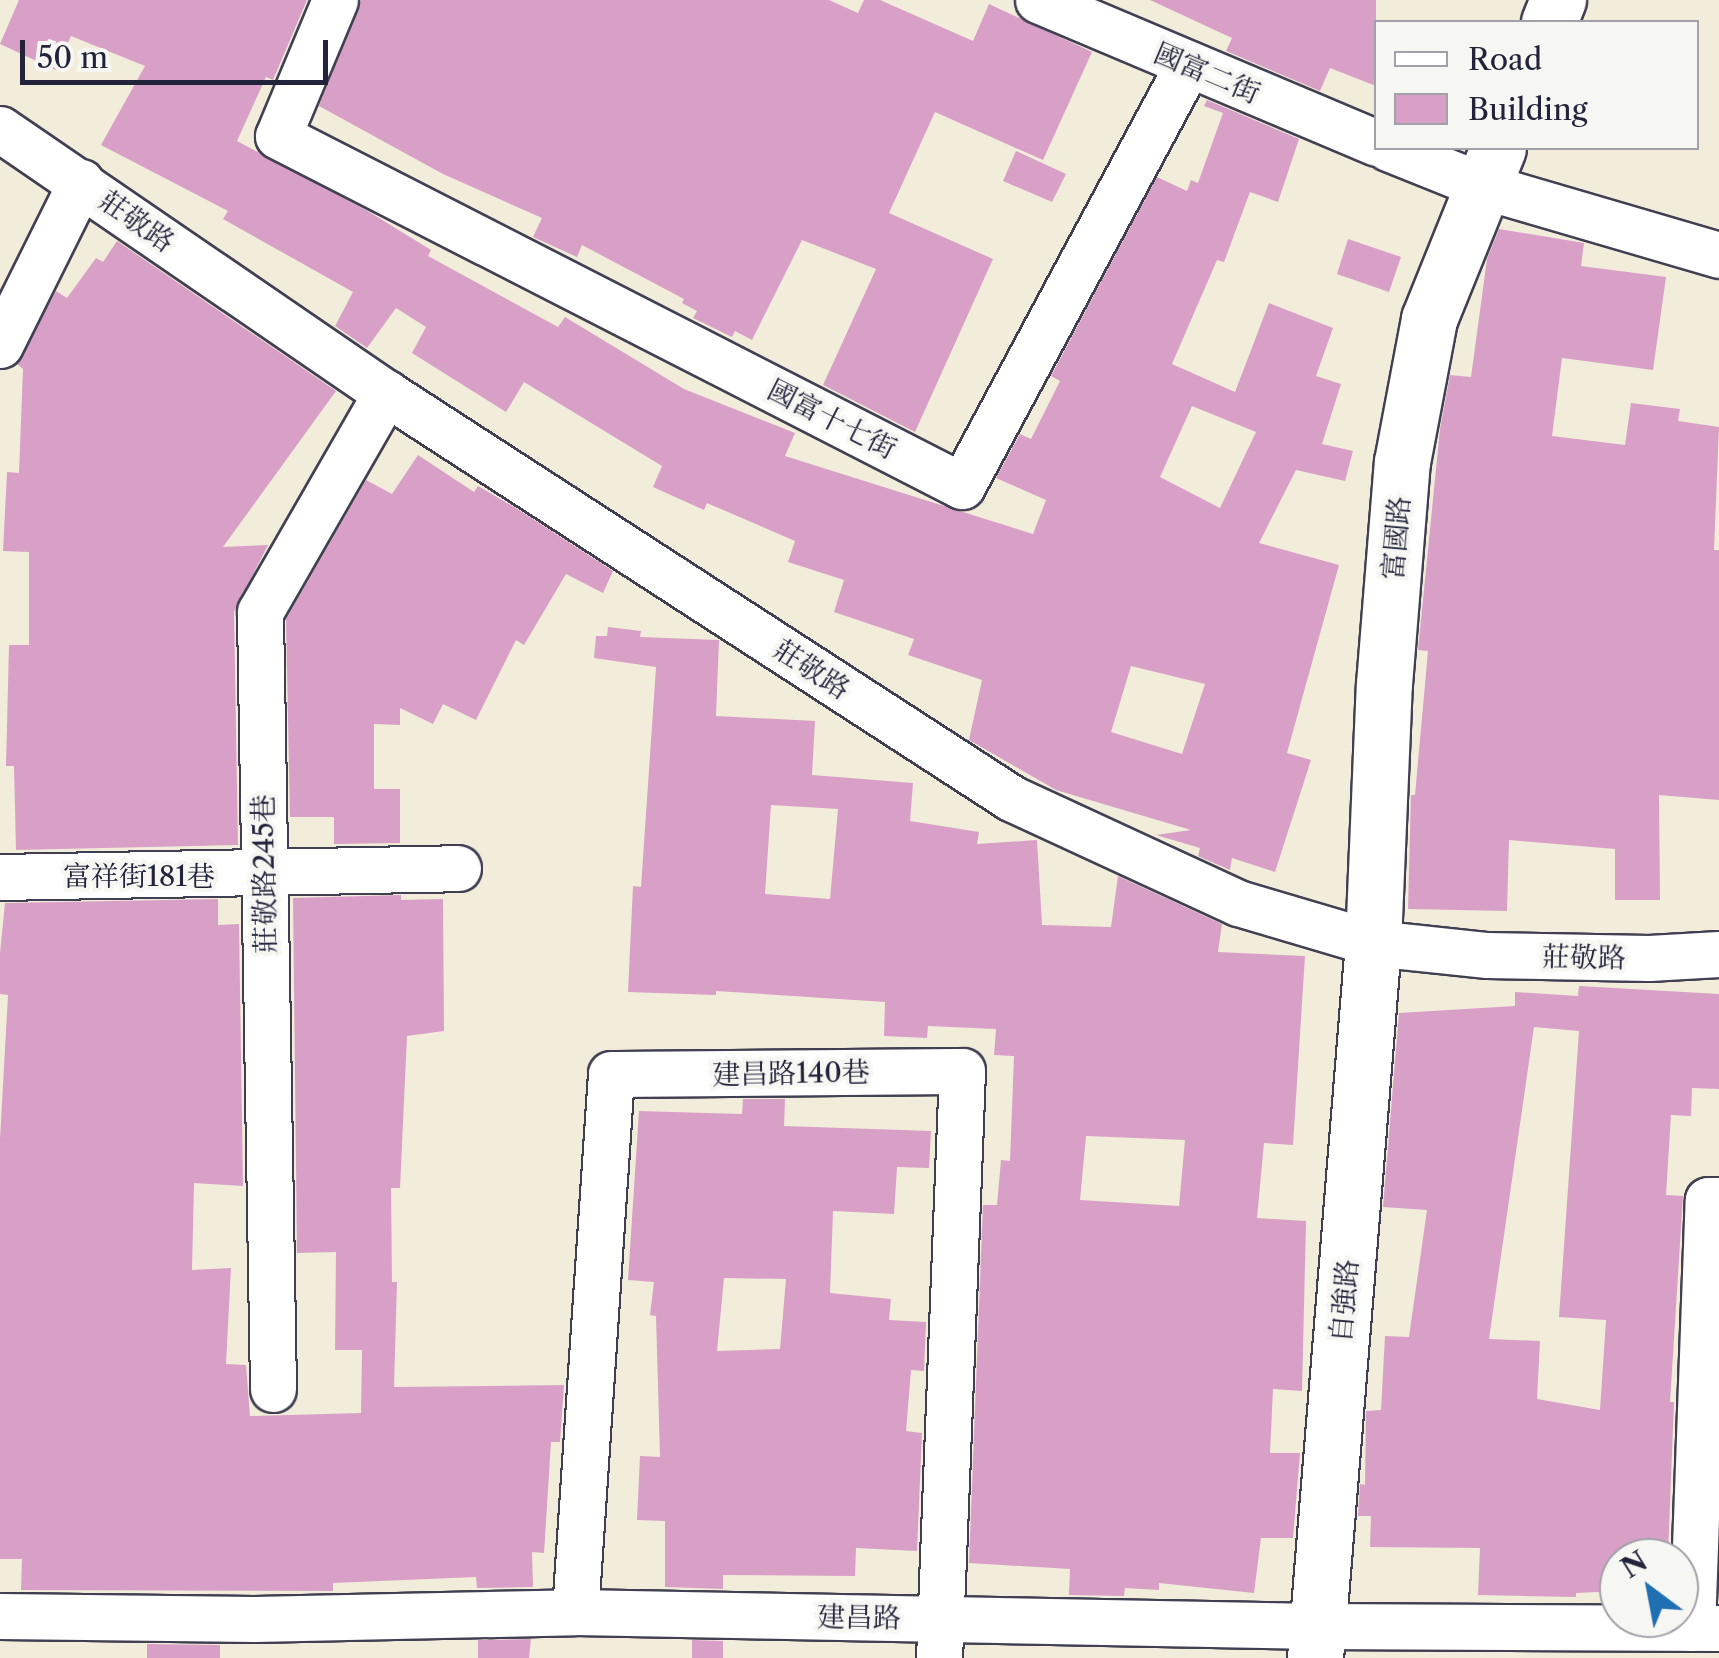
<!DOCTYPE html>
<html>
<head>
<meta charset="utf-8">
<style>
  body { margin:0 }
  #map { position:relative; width:1719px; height:1658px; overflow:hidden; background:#f2ecdb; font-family:"Libre Caslon Text","Noto Serif TC",serif }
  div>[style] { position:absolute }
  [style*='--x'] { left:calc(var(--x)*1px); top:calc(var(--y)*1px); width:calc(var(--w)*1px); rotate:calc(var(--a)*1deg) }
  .building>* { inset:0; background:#d9a0c7 }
  .roads { filter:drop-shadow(2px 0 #414053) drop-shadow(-2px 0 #414053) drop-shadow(0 2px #414053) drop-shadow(0 -2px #414053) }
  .minor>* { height:45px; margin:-22.5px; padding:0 22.5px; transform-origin:22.5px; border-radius:22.5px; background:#fff }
  .tertiary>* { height:55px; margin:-27.5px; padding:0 27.5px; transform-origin:27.5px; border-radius:27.5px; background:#fff }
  span { translate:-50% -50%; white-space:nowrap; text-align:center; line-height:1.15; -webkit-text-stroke:8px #f6f6f2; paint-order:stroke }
  .street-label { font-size:28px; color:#22223b }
  .legend { position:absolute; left:1374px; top:20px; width:325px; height:130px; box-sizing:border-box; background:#f6f6f2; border:2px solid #a1a1a9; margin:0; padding:12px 18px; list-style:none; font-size:30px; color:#22223b }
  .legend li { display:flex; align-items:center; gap:20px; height:50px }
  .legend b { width:50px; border:2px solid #a1a1a9 }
  .north { position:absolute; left:1599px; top:1538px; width:100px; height:100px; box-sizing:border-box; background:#f6f6f2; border:2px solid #a1a1a9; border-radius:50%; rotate:328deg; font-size:28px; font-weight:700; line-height:40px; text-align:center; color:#22223b }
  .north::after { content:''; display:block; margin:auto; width:35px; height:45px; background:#1f6fb2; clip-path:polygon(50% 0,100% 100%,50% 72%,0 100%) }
  .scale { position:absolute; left:20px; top:40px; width:308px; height:45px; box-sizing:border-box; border:5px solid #22223b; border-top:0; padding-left:12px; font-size:30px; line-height:35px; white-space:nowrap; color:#22223b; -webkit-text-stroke:8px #f6f6f2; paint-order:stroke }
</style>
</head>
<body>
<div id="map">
  <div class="building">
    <i style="clip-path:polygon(evenodd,19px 0,307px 0,273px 80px,266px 77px,237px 141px,366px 210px,431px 250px,428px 256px,558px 327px,565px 317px,684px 389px,795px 433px,785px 456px,1033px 534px,1046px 500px,996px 478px,1020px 434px,1031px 439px,1060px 381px,1051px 376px,1157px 177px,1187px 191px,1191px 180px,1198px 183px,1223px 113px,1204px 106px,1207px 100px,1299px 139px,1278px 202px,1250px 192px,1224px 262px,1217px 260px,1172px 364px,1235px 392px,1269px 303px,1333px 328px,1316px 376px,1341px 384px,1322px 444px,1353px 451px,1345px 481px,1296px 470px,1259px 543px,1339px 565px,1287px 753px,1311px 760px,1275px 872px,1232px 858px,1230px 870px,1198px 856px,1200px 848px,1156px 835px,1191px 830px,1056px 790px,969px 740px,982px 680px,908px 655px,914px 639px,834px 612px,844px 580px,788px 562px,795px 541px,707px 503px,704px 510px,653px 487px,662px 466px,524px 382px,506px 412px,412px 353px,426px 327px,396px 308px,367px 348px,335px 326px,353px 292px,223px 219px,228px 211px,101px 145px,145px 66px,71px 36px,56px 70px,0 44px,19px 0,1192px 406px,1256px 432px,1220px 508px,1160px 477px,1192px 406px,19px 0,1131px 666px,1205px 684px,1182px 754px,1111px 732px,1131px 666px)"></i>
    <i style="clip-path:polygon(361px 0,829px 0,858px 13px,864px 0,880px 0,973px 41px,989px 4px,1092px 52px,1043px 160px,935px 112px,889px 213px,993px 259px,915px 432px,823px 385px,876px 269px,802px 240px,752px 340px,735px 331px,732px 337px,693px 318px,697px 311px,682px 303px,684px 299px,582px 245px,577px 257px,533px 237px,542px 218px,443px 174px,319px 106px)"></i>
    <i style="clip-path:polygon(1150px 0,1376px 0,1376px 86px,1330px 68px,1320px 91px,1226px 51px,1232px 38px)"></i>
    <i style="clip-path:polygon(1016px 151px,1066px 174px,1052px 202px,1003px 181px)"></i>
    <i style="clip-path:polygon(1499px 229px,1584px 243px,1581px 266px,1666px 277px,1653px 370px,1562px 358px,1552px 436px,1625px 445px,1631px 403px,1680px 409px,1678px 421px,1719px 427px,1714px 550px,1719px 550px,1719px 800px,1659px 795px,1660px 900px,1615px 900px,1615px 849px,1509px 840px,1507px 911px,1408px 909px,1411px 795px,1415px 795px,1428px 651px,1418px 650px,1440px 429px,1450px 375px,1471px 377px,1487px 259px)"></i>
    <i style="clip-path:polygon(1348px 239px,1401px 257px,1389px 292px,1337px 274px)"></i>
    <i style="clip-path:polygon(117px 241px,336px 391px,223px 547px,268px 545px,234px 612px,238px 845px,16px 850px,14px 766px,6px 766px,9px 645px,29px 645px,29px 552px,3px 551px,7px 472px,19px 473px,23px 369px,17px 364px,56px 291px,67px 298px,96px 258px,103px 262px)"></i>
    <i style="clip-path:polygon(418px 455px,474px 492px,478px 486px,519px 510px,613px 571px,603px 593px,566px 574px,524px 645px,516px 640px,476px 720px,443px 704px,433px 724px,400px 708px,400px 725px,374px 724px,374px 789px,400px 789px,400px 843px,334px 844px,334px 817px,290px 817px,286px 619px,366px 480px,392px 494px)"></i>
    <i style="clip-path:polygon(evenodd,608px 627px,641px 631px,640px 637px,719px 640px,716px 716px,815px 721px,812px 775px,913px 783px,910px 821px,979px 832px,977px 844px,1037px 840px,1042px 925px,1111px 927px,1118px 876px,1222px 924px,1218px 952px,1305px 956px,1293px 1145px,1264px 1143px,1257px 1218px,1306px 1221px,1302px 1391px,1273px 1389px,1270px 1453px,1300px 1453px,1293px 1538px,1261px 1538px,1254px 1593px,1159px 1583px,1159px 1590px,1125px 1588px,1124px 1596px,1069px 1595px,1070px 1569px,969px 1563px,983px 1205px,997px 1205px,1001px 1160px,1010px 1161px,1014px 1056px,994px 1055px,996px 1029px,928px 1026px,927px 1038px,884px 1036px,885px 1002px,716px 991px,716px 995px,628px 992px,633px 886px,641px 887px,656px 667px,594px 658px,596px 636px,607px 636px,608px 627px,771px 805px,838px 809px,830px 899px,765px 894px,771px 805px,608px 627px,1086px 1136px,1185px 1140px,1179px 1206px,1080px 1200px,1086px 1136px)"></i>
    <i style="clip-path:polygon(401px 895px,401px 900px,443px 899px,444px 1031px,407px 1036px,400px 1188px,391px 1188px,392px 1282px,397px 1282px,394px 1387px,564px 1385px,560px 1442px,551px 1442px,544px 1553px,532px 1552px,533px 1587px,477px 1588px,476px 1577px,333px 1583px,333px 1591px,21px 1590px,22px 1559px,0 1559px,0 1139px,8px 995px,0 994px,0 953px,5px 903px,218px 899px,218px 925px,239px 924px,243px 1186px,194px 1183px,192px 1270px,231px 1268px,226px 1364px,246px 1365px,250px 1416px,361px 1413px,362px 1350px,335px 1350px,336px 1252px,297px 1253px,293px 898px)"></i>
    <i style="clip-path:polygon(evenodd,1579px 986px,1719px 994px,1719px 1089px,1692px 1088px,1691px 1116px,1671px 1115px,1666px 1195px,1683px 1196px,1670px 1402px,1674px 1402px,1668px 1555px,1619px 1558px,1619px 1591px,1576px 1593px,1576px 1597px,1478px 1595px,1480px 1548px,1370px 1547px,1371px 1516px,1358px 1516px,1360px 1484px,1365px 1485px,1366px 1411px,1381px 1410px,1385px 1336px,1409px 1337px,1427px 1210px,1383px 1207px,1399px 1013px,1515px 1006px,1515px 992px,1578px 996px,1579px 986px,1534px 1027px,1579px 1031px,1559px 1317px,1606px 1320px,1600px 1410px,1537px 1399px,1540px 1341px,1489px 1339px,1534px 1027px)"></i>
    <i style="clip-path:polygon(evenodd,743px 1099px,785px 1099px,784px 1126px,931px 1131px,929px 1168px,897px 1167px,894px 1214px,833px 1211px,830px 1293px,891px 1299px,889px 1320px,926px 1322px,924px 1371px,911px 1370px,906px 1431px,922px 1433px,917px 1551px,856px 1548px,855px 1576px,723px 1575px,723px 1589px,665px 1587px,665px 1521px,637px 1520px,640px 1456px,660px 1457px,656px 1316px,650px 1315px,654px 1282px,628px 1280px,639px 1111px,742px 1114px,743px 1099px,724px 1278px,786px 1279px,780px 1349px,717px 1351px,724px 1278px)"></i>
    <i style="clip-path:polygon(531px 1639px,529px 1658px,478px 1658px,478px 1640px)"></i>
    <i style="clip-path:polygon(692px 1640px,723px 1641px,723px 1658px,692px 1658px)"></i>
    <i style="clip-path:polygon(147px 1644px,220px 1645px,220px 1658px,147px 1658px)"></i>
  </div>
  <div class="roads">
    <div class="minor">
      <i style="--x:335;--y:0;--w:147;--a:112.7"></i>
      <i style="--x:278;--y:136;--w:768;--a:27.1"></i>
      <i style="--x:962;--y:486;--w:476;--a:-61.8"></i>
      <i style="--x:1038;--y:0;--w:367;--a:22.9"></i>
      <i style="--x:0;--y:129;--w:468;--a:34.4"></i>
      <i style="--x:386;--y:393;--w:745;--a:32.94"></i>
      <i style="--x:1011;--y:798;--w:250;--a:24.8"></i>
      <i style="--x:1238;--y:903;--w:141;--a:16.5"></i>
      <i style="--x:1373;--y:943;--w:115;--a:6"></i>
      <i style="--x:1487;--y:955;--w:162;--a:1.1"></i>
      <i style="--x:1649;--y:958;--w:70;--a:-3.3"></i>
      <i style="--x:1388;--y:148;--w:102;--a:21.8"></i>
      <i style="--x:1483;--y:186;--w:246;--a:16.3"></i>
      <i style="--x:0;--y:345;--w:182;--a:-63.6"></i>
      <i style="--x:0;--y:877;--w:458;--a:-1.1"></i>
      <i style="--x:273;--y:1389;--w:777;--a:-90.96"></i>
      <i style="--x:260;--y:612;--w:253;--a:-60.1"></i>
      <i style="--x:575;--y:1612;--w:539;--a:-86.17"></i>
      <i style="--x:611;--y:1074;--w:351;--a:-0.5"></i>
      <i style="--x:962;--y:1071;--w:587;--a:92.24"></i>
      <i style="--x:0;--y:1616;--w:254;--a:0.7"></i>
      <i style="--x:254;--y:1619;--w:321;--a:-1.2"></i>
      <i style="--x:575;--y:1612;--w:742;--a:1.08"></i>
      <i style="--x:1317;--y:1626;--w:402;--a:0.3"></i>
      <i style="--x:1692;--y:1628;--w:428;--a:-87.9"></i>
      <i style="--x:1708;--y:1200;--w:11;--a:0"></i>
    </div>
    <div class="tertiary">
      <i style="--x:1549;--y:22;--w:24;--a:-68"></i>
      <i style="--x:1315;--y:1658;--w:717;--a:-85.36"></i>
      <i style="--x:1373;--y:943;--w:259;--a:-87.6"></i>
      <i style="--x:1384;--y:684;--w:223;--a:-85.4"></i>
      <i style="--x:1402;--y:462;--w:146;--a:-79.3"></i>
      <i style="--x:1429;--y:319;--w:184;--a:-68"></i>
    </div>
  </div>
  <div class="street-label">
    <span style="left:1207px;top:73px;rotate:23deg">國富二街</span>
    <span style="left:137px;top:221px;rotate:35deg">莊敬路</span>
    <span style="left:832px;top:419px;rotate:27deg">國富十七街</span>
    <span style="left:1396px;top:538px;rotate:-85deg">富國路</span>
    <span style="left:812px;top:669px;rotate:33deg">莊敬路</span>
    <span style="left:264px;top:874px;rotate:-91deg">莊敬路245巷</span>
    <span style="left:139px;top:876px">富祥街181巷</span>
    <span style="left:1584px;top:957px;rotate:1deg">莊敬路</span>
    <span style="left:791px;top:1073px;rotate:-1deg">建昌路140巷</span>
    <span style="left:1344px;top:1301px;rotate:-85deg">自強路</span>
    <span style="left:859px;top:1617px;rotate:1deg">建昌路</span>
  </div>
  <ul class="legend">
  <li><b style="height:12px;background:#fff"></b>Road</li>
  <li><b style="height:28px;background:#d9a0c7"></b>Building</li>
  </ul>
  <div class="north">N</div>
  <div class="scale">50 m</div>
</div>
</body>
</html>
